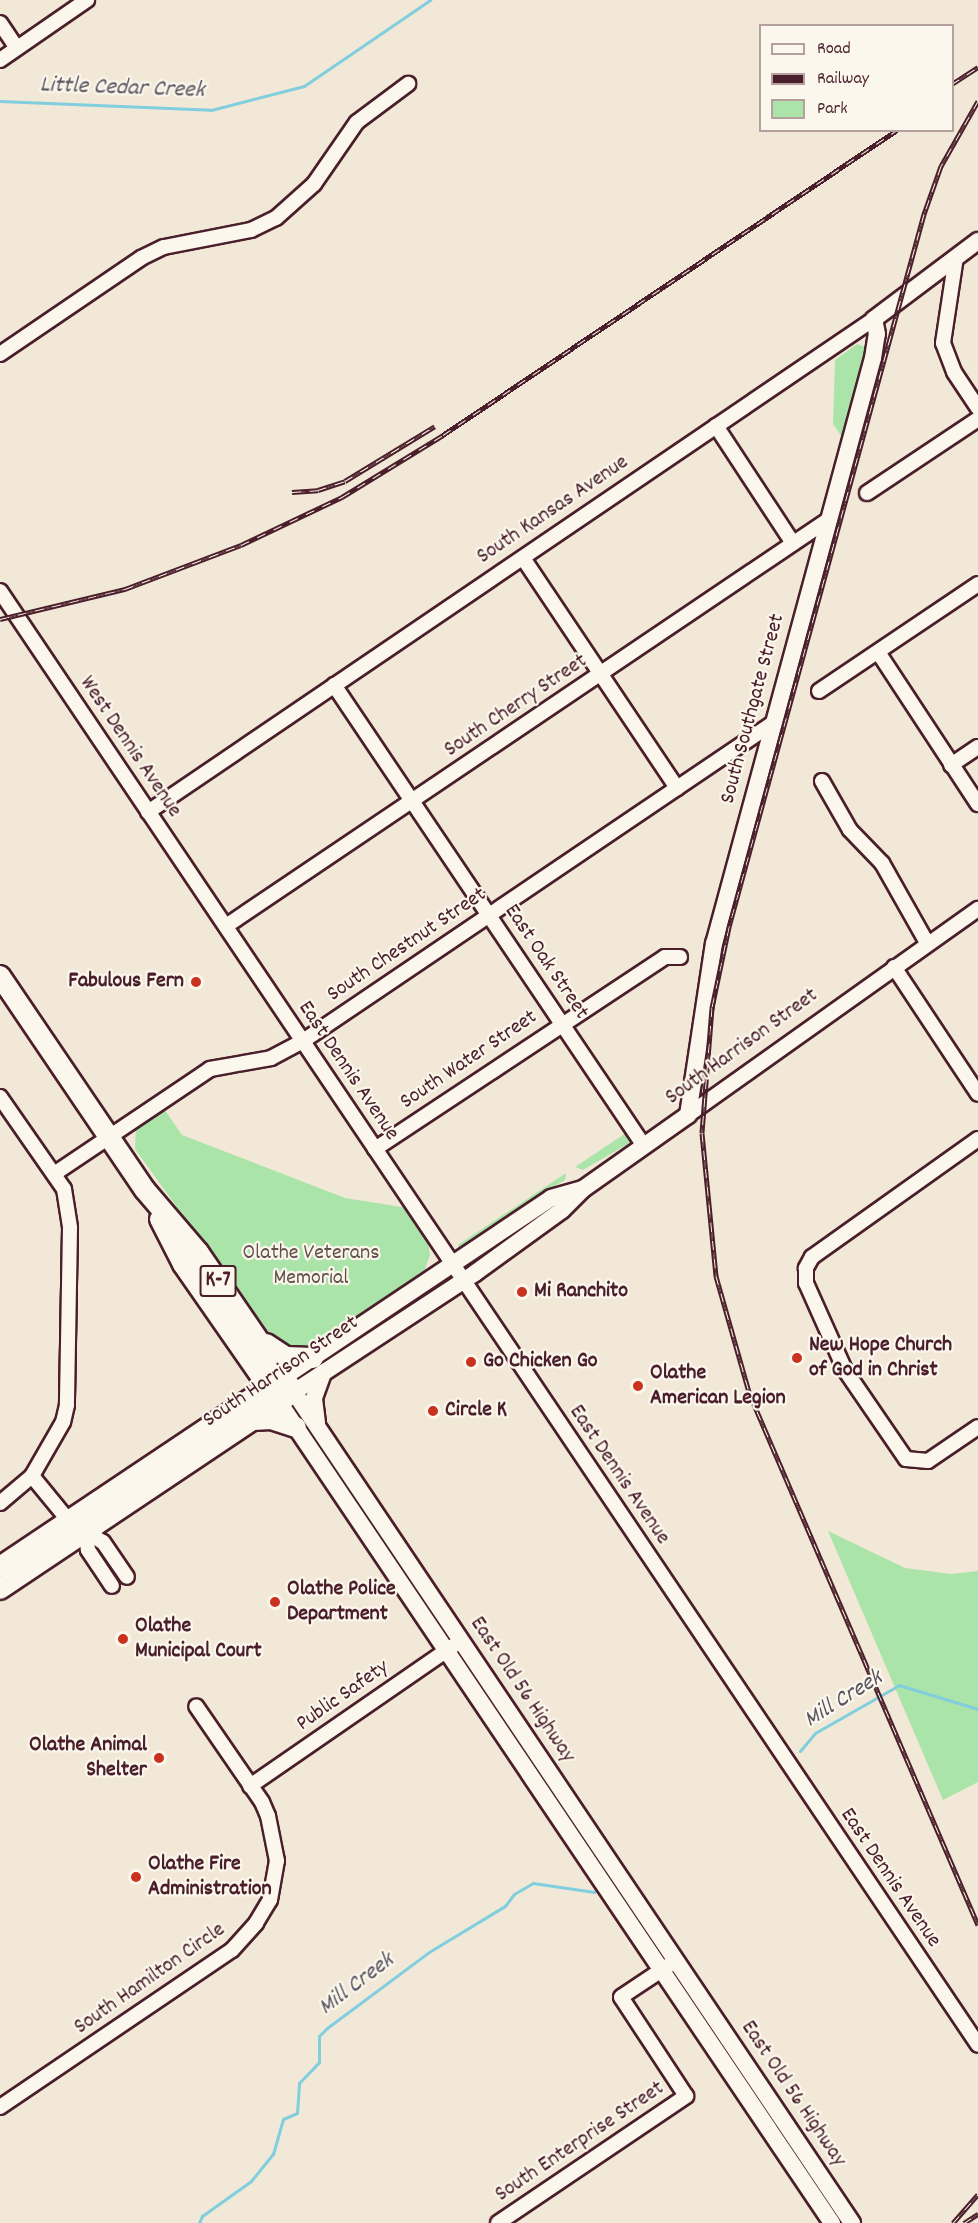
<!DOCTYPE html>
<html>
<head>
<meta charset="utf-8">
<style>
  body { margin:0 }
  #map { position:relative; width:978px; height:2223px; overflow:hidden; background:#f2e8d7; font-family:Dekko,sans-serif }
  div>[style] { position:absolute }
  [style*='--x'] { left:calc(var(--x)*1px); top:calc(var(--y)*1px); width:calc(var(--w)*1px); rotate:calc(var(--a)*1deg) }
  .green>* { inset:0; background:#abe4a8 }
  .stream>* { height:3px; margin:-1.5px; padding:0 1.5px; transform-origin:1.5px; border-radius:1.5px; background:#80cede }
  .roads { filter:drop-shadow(2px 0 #4a1f2b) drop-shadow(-2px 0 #4a1f2b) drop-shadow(0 2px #4a1f2b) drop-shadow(0 -2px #4a1f2b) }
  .minor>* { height:14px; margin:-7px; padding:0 7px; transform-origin:7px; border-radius:7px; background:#fbf7ec }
  .major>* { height:16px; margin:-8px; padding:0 8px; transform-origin:8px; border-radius:8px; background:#fbf7ec }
  .highway>* { height:20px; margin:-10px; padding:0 10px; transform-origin:10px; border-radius:10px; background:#fbf7ec }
  .rail>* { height:5px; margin-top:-2.5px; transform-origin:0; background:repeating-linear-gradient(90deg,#fbf7ec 0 9px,#4a1f2b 0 18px); box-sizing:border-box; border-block:2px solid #4a1f2b }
  .dots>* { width:16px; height:16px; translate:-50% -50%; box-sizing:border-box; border:3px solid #fbf7ec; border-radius:50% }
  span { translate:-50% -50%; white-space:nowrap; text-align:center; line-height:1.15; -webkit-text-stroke:4.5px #fbf7ec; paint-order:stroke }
  .shield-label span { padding:2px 4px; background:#fbf7ec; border:2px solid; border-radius:4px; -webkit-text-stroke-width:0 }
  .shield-label { font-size:21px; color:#4a1f2b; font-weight:700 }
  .street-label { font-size:22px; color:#4a1f2b }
  .poi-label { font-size:22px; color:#4a1f2b; font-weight:700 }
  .right { translate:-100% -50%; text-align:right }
  .left { translate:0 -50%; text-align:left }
  .park-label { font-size:22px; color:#62504a }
  .water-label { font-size:24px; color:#5a5461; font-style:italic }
  .legend { position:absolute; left:759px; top:24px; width:195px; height:108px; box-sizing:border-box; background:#fbf7ec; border:2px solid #b4a19f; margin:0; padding:8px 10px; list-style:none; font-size:18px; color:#4a1f2b }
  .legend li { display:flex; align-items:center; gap:12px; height:30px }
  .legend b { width:30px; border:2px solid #b4a19f }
</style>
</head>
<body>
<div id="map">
  <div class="green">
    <i style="clip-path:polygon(857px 344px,868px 348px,844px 440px,833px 424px,835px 360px)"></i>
    <i style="clip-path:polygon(162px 1106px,182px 1135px,345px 1198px,408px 1208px,428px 1242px,430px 1255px,421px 1281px,312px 1355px,277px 1346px,135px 1149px,136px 1126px)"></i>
    <i style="clip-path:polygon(629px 1131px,631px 1141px,626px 1145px,583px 1170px,575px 1167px)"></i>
    <i style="clip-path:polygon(566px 1173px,565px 1180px,525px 1203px,460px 1250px,458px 1245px)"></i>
    <i style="clip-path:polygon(828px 1531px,905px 1568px,951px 1574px,978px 1571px,978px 1782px,943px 1800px)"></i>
  </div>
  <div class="stream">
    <i style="--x:0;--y:101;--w:211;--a:2.4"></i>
    <i style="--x:211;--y:110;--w:96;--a:-14.5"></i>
    <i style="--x:304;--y:86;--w:153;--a:-34.3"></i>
    <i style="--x:800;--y:1751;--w:23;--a:-50"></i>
    <i style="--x:815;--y:1733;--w:97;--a:-29.7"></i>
    <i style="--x:899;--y:1685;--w:83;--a:16.9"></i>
    <i style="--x:199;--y:2223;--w:8;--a:-67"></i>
    <i style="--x:202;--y:2216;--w:60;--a:-35.5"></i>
    <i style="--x:251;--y:2181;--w:35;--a:-51"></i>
    <i style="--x:273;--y:2154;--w:36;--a:-74"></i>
    <i style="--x:283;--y:2119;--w:15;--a:-23"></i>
    <i style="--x:297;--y:2113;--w:30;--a:-86"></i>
    <i style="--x:299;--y:2083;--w:29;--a:-46"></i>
    <i style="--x:319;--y:2062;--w:26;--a:-90"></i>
    <i style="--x:319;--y:2036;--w:11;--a:-45"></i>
    <i style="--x:327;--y:2028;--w:127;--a:-36.7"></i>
    <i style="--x:429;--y:1952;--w:89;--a:-31.2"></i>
    <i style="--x:505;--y:1906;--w:15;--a:-53"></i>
    <i style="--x:514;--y:1894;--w:22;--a:-30"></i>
    <i style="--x:533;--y:1883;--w:62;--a:8.4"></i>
  </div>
  <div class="roads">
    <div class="minor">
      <i style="--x:0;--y:23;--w:30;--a:56"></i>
      <i style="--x:0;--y:60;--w:106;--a:-34.6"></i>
      <i style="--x:956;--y:257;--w:87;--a:98.6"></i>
      <i style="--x:943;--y:343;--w:31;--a:69"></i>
      <i style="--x:954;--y:372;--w:43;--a:56.3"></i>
      <i style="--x:0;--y:354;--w:171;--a:-34.2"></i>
      <i style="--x:141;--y:258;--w:25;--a:-26"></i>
      <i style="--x:164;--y:247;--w:89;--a:-11.1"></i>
      <i style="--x:251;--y:230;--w:28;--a:-26"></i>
      <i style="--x:276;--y:218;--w:51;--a:-41.8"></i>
      <i style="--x:314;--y:184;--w:75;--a:-55.3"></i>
      <i style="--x:357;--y:122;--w:64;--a:-36.7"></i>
      <i style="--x:716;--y:426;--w:140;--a:56.7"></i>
      <i style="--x:867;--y:493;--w:133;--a:-33.7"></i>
      <i style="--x:523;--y:558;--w:277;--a:56.2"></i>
      <i style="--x:0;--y:591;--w:1752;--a:56.07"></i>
      <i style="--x:878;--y:652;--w:182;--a:56.7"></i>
      <i style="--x:334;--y:685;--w:556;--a:56.08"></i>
      <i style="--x:819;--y:691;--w:192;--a:-33.9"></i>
      <i style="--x:951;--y:765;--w:32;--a:-34"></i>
      <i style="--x:822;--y:781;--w:56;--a:60.3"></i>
      <i style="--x:850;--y:830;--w:46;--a:45.9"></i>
      <i style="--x:882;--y:863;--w:92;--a:60.6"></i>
      <i style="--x:148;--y:812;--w:878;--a:-34.18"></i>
      <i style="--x:226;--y:926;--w:726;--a:-34"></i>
      <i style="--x:894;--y:967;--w:152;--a:56.5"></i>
      <i style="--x:0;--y:1097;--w:112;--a:55.2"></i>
      <i style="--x:64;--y:1189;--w:39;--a:81"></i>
      <i style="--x:70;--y:1228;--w:177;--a:91"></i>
      <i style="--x:67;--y:1405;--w:17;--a:103"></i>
      <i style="--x:63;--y:1422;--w:62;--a:119.9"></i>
      <i style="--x:32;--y:1476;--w:42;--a:139.8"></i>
      <i style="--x:688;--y:1115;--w:356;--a:-35.4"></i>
      <i style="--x:978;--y:1139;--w:204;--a:144.6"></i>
      <i style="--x:812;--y:1257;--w:13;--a:119"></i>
      <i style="--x:806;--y:1268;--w:15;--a:90"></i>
      <i style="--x:806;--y:1283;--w:95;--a:65.9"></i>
      <i style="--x:845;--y:1370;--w:108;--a:55.6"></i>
      <i style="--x:906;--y:1459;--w:22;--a:5"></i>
      <i style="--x:928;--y:1461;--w:60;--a:-34.2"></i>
      <i style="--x:375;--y:1149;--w:348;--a:-33.5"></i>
      <i style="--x:665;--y:957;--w:15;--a:0"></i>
      <i style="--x:54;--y:1174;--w:188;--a:-33.9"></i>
      <i style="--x:210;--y:1069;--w:62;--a:-10.2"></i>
      <i style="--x:271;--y:1058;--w:36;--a:-28"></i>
      <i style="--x:303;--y:1041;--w:567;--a:-34.08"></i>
      <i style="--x:32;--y:1476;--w:58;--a:50.6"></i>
      <i style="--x:69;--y:1521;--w:40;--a:32"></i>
      <i style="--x:103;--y:1542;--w:42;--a:55.6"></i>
      <i style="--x:86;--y:1532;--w:18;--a:84"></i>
      <i style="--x:88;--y:1550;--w:43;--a:56.3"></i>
      <i style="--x:250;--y:1786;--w:247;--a:-34.6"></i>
      <i style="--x:0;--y:2107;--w:280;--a:-34.1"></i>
      <i style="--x:232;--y:1950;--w:36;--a:-48"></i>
      <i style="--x:256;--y:1923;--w:27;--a:-59"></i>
      <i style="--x:270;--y:1900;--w:40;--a:-80"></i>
      <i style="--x:277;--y:1861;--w:46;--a:-101.3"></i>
      <i style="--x:268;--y:1816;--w:15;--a:-113"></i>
      <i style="--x:262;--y:1802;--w:116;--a:-124.5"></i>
      <i style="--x:498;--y:2223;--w:227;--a:-34"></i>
      <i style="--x:686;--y:2096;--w:118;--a:-123.3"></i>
      <i style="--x:621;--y:1997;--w:58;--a:-33.7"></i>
    </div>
    <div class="major">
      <i style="--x:284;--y:1377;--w:321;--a:-33.8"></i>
      <i style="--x:551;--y:1198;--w:33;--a:-16"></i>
      <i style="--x:279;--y:1402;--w:990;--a:56.04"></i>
      <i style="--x:317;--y:1423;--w:25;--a:-97"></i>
      <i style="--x:314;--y:1398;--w:27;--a:-70"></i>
      <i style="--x:852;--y:2223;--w:1001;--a:-123.88"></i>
      <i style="--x:294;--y:1392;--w:217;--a:-33.3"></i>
      <i style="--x:475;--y:1273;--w:107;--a:-35.9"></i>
      <i style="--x:562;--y:1210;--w:30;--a:-45"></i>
      <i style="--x:583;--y:1189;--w:128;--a:-35.2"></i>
      <i style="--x:688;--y:1115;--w:173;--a:-81.4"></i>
      <i style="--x:714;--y:944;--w:607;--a:-74.82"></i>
      <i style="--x:873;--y:358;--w:24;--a:-81"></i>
      <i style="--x:877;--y:334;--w:15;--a:-101"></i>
      <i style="--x:874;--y:319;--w:130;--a:-36.9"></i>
    </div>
    <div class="highway">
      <i style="--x:0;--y:976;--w:258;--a:55.9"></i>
      <i style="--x:145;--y:1190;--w:82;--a:49.5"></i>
      <i style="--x:198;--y:1252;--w:170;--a:55.6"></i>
      <i style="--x:294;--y:1392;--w:354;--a:146.2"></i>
      <i style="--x:160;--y:1219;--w:51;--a:62.9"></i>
      <i style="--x:183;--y:1264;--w:163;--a:55.2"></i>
      <i style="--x:266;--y:1344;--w:24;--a:33"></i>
      <i style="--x:286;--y:1357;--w:27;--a:2"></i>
      <i style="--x:253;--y:1420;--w:18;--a:-3"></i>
      <i style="--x:271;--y:1419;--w:26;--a:18"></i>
      <i style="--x:0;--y:1567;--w:342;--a:-33.8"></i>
    </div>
  </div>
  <div class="rail">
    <i style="--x:952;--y:84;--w:31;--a:-33"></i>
    <i style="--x:978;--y:101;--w:75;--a:119.6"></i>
    <i style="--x:941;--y:166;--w:51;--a:109.5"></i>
    <i style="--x:924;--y:214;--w:739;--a:105.3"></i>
    <i style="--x:729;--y:927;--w:83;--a:101.9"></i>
    <i style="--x:712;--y:1008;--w:125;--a:94.6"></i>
    <i style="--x:702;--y:1133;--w:144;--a:84.4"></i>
    <i style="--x:716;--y:1276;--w:124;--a:74.1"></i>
    <i style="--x:750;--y:1395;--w:577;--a:66.72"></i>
    <i style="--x:292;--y:492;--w:26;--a:-4"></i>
    <i style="--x:318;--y:490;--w:28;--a:-18"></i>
    <i style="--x:345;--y:481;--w:105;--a:-31.4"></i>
    <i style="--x:0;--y:619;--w:129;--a:-13.5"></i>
    <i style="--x:125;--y:589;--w:124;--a:-20.8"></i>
    <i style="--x:241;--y:545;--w:112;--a:-25.4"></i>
    <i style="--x:342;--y:497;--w:119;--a:-31.5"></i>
    <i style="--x:443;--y:435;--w:547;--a:-33.89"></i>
    <i style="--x:953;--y:2223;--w:38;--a:-49"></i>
    <i style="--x:964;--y:2223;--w:17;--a:-33"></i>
  </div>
  <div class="dots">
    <i style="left:196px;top:982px;background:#c8321e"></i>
    <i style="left:522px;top:1292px;background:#c8321e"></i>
    <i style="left:797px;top:1358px;background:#c8321e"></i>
    <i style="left:471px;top:1362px;background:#c8321e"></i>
    <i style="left:638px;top:1386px;background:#c8321e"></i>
    <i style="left:433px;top:1411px;background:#c8321e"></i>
    <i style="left:275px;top:1602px;background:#c8321e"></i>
    <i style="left:123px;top:1639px;background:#c8321e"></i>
    <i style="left:159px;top:1758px;background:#c8321e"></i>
    <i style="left:136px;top:1877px;background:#c8321e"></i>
  </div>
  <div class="shield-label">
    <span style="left:218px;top:1281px">K-7</span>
  </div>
  <div class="street-label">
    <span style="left:553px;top:510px;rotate:-34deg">South Kansas Avenue</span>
    <span style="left:516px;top:706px;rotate:-34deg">South Cherry Street</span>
    <span style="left:753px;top:709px;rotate:-75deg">South Southgate Street</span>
    <span style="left:130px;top:747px;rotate:56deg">West Dennis Avenue</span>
    <span style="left:407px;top:945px;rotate:-34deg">South Chestnut Street</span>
    <span style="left:546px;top:962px;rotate:56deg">East Oak Street</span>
    <span style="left:742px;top:1047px;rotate:-36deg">South Harrison Street</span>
    <span style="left:469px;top:1060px;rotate:-34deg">South Water Street</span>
    <span style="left:348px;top:1071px;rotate:56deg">East Dennis Avenue</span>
    <span style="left:281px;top:1372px;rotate:-34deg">South Harrison Street</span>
    <span style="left:619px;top:1475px;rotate:56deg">East Dennis Avenue</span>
    <span style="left:522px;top:1690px;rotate:56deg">East Old 56 Highway</span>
    <span style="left:343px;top:1696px;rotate:-35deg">Public Safety</span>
    <span style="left:890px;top:1878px;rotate:56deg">East Dennis Avenue</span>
    <span style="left:150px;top:1979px;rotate:-35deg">South Hamilton Circle</span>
    <span style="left:793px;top:2094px;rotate:56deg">East Old 56 Highway</span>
    <span style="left:580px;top:2142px;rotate:-34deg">South Enterprise Street</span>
  </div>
  <div class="poi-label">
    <span class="right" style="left:184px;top:982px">Fabulous Fern</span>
    <span class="left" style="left:534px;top:1292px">Mi Ranchito</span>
    <span class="left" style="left:809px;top:1358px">New Hope Church<br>of God in Christ</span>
    <span class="left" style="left:483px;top:1362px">Go Chicken Go</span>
    <span class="left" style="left:650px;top:1386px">Olathe<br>American Legion</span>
    <span class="left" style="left:445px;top:1411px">Circle K</span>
    <span class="left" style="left:287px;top:1602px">Olathe Police<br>Department</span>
    <span class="left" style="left:135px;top:1639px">Olathe<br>Municipal Court</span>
    <span class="right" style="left:147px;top:1758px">Olathe Animal<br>Shelter</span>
    <span class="left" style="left:148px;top:1877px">Olathe Fire<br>Administration</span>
  </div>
  <div class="park-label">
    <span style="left:311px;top:1266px">Olathe Veterans<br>Memorial</span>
  </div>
  <div class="water-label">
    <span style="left:122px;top:89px;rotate:2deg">Little Cedar Creek</span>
    <span style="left:844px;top:1700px;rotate:-32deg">Mill Creek</span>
    <span style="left:357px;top:1985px;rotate:-37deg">Mill Creek</span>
  </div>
  <ul class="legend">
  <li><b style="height:8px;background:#fbf7ec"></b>Road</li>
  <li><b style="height:8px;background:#4a1f2b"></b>Railway</li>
  <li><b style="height:16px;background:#abe4a8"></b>Park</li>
  </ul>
</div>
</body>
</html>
